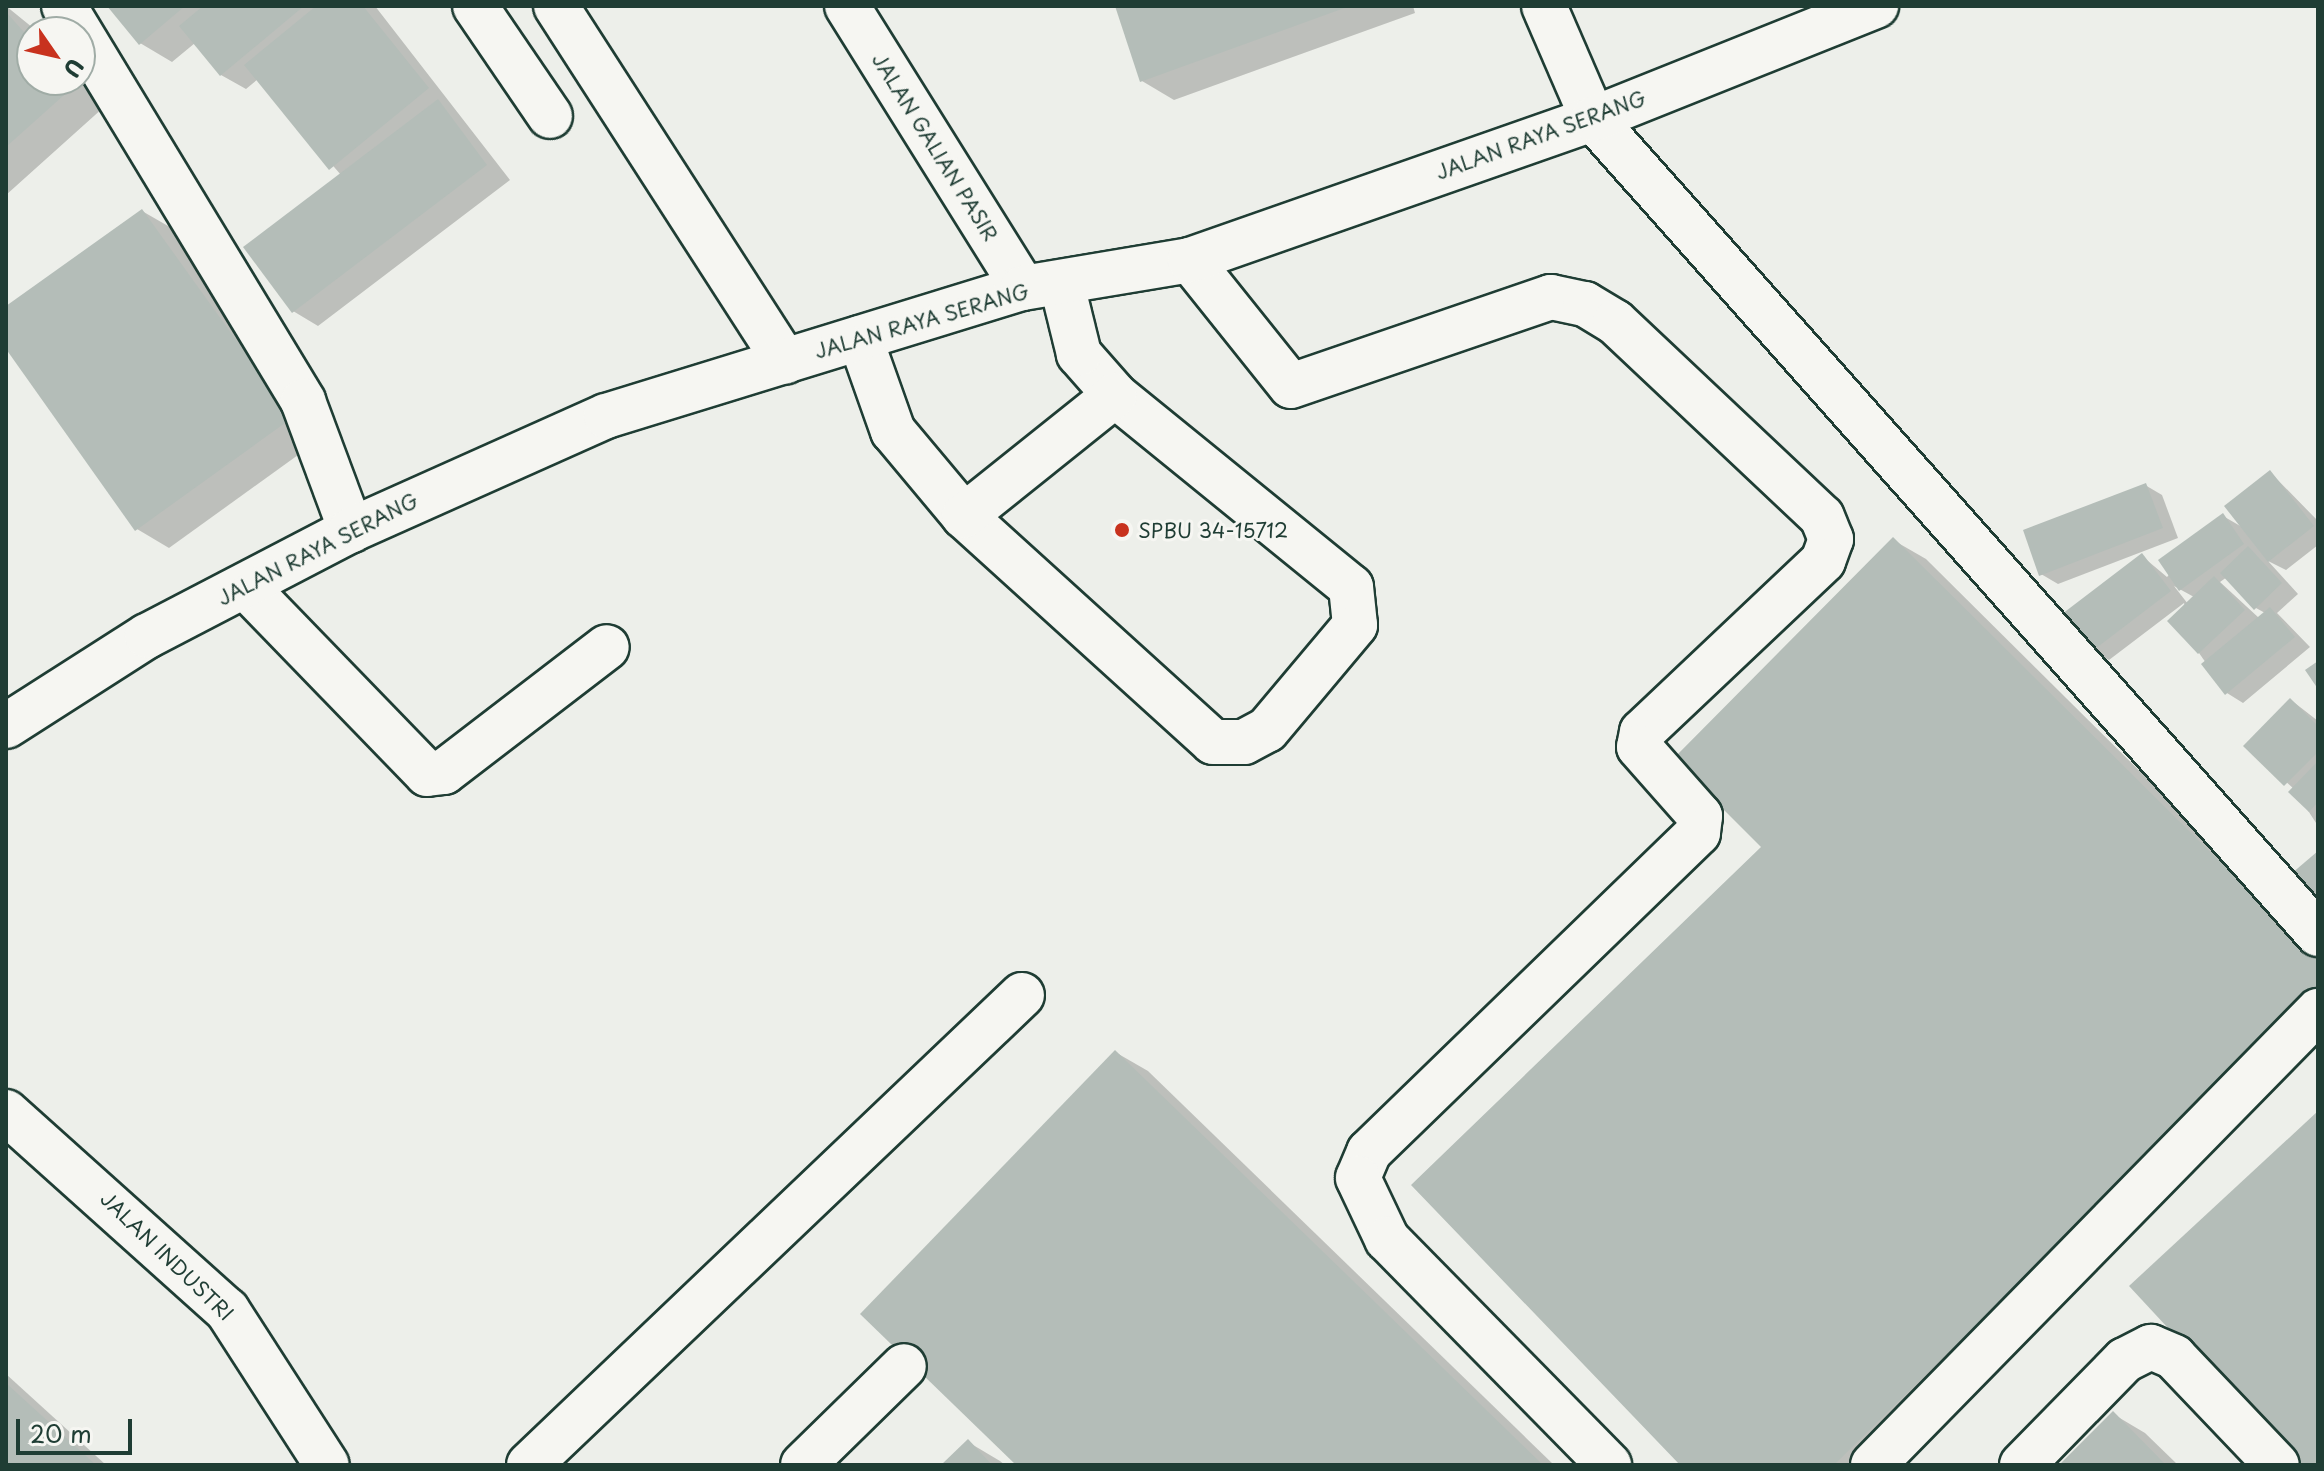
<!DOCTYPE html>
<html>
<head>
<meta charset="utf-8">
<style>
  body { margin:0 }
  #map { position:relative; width:2324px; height:1471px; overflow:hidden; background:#edefea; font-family:"Playpen Sans",sans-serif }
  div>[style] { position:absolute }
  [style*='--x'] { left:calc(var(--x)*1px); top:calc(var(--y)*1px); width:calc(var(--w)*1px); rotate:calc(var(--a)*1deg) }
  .shadow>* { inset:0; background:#0003 }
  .building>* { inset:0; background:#b4bdb8 }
  .roads { filter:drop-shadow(2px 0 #1f3d34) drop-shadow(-2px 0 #1f3d34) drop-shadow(0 2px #1f3d34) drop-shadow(0 -2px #1f3d34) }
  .minor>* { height:44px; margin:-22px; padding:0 22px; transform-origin:22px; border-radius:22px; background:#f6f6f2 }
  .highway>* { height:44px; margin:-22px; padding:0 22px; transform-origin:22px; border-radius:22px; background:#f6f6f2 }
  .dots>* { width:22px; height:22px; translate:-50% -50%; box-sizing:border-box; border:4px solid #f6f6f2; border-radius:50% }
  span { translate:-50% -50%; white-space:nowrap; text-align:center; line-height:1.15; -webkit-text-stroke:6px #f6f6f2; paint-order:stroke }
  .street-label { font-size:20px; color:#1f3d34 }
  .poi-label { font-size:20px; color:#1f3d34 }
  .left { translate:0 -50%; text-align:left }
  .frame { position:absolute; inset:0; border:8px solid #1f3d34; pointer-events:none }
  .north { position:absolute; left:16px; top:16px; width:80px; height:80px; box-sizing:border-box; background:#f6f6f2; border:2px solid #a0aca6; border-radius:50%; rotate:124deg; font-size:22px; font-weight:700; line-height:32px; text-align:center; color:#1f3d34 }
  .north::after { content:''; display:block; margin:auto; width:28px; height:36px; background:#c8321e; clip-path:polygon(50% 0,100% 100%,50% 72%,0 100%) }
  .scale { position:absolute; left:16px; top:1419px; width:116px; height:36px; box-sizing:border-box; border:4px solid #1f3d34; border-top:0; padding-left:10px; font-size:24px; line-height:28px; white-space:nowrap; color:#1f3d34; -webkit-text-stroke:6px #f6f6f2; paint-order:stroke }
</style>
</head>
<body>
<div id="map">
  <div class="shadow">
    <i style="clip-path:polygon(6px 6px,38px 32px,32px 32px,32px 80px,80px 79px,104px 107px,6px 195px)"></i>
    <i style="clip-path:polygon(110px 6px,375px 6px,510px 180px,318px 326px,293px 311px,341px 175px,258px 79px,246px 89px,221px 75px,195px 43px,172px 62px,140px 43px)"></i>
    <i style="clip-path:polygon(1117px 6px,1413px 6px,1415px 13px,1174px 100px,1142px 81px)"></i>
    <i style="clip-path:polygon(142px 211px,175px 230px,323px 437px,169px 548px,137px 529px,6px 346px,6px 309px)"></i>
    <i style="clip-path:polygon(evenodd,2270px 472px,2318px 521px,2318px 545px,2286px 570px,2268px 561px,2298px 594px,2277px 613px,2310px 647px,2243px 703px,2227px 693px,2199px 653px,2184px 603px,2109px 660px,2092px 651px,2142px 556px,2167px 577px,2223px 516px,2242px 527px,2270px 472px,2227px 577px,2256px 608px,2265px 613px,2259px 618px,2220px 582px,2227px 577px,2270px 472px,2174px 586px,2194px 597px,2188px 604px,2174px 586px)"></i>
    <i style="clip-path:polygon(2145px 485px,2162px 495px,2178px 538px,2058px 584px,2041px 574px)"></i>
    <i style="clip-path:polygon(1893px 540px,1926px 559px,2318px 948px,2318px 1039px,1886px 1465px,1682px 1465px,1763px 847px)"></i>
    <i style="clip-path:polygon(2291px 700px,2318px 721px,2318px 826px,2294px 789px,2246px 746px)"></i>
    <i style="clip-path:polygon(1115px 1052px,1148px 1071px,1554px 1465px,1019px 1465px)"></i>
    <i style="clip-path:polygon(6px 1374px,106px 1465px,6px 1465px)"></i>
    <i style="clip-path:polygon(2113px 1414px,2145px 1433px,2178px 1465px,2062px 1465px)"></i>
    <i style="clip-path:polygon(968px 1442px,1000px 1461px,1005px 1465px,944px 1465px)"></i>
  </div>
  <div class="building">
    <i style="clip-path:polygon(107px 6px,185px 6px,139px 45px)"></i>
    <i style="clip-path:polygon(203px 6px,304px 6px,220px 76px,179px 26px)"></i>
    <i style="clip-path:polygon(316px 6px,363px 6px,429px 88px,329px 170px,244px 65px)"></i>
    <i style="clip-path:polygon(1115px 6px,1350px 6px,1140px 82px)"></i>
    <i style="clip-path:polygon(6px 12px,32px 41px,32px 80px,67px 80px,73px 87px,6px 147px)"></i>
    <i style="clip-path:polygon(438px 99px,487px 165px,292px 313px,243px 247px)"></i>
    <i style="clip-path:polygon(142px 209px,292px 418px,135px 531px,6px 349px,6px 306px)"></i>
    <i style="clip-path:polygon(2270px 470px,2314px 526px,2268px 562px,2224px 506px)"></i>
    <i style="clip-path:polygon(2146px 483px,2163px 528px,2039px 576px,2023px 530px)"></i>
    <i style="clip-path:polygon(2223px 513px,2244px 544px,2179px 591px,2158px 560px)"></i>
    <i style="clip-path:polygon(1893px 537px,2318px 959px,2318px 988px,1834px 1465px,1680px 1465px,1411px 1185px,1761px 847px,1673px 759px)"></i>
    <i style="clip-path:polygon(2248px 546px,2282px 583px,2254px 610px,2220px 573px)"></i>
    <i style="clip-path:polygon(2142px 553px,2171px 591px,2091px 652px,2062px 614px)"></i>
    <i style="clip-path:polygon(2214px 576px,2245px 610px,2198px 654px,2167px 621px)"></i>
    <i style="clip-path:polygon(2270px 607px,2295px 637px,2225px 695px,2201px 664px)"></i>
    <i style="clip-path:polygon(2318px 661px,2318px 689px,2305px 670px)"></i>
    <i style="clip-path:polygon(2290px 698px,2318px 726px,2318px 752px,2284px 786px,2243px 746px)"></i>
    <i style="clip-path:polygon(2318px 761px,2318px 802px,2309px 812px,2288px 792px)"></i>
    <i style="clip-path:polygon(2318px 851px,2318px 907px,2291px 874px)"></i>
    <i style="clip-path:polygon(1115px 1050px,1543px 1465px,1016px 1465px,860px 1314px)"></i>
    <i style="clip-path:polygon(2318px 1111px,2318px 1465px,2295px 1465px,2129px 1286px)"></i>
    <i style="clip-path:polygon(6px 1383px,96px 1465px,6px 1465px)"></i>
    <i style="clip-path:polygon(2113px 1411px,2166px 1465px,2059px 1465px)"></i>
    <i style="clip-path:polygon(968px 1439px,992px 1465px,941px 1465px)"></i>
  </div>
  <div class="roads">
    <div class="minor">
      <i style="--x:64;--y:6;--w:462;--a:58.8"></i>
      <i style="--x:303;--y:401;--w:138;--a:69.6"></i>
      <i style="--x:475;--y:6;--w:133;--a:55.7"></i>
      <i style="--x:556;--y:6;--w:423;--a:57.2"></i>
      <i style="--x:847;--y:6;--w:332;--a:58"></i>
      <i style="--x:1544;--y:6;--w:123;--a:66.6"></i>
      <i style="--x:1593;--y:119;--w:1091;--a:48.34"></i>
      <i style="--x:1190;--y:260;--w:161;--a:51.3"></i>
      <i style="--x:1291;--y:386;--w:275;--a:-18.9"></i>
      <i style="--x:1551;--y:297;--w:35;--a:12"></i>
      <i style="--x:1585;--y:304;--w:35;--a:31"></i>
      <i style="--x:1615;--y:322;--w:284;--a:43.3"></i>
      <i style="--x:1822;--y:517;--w:24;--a:68"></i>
      <i style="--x:1831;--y:539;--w:23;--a:110"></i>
      <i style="--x:1823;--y:561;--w:249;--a:136.6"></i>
      <i style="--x:1642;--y:732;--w:15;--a:101"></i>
      <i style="--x:1639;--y:747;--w:92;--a:48.5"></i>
      <i style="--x:1700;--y:816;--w:17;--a:97"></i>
      <i style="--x:1698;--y:833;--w:458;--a:135.9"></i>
      <i style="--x:1369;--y:1152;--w:28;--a:113"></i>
      <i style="--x:1358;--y:1178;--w:68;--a:64.6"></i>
      <i style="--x:1387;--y:1239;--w:317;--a:45.5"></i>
      <i style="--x:860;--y:338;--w:99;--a:70.5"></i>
      <i style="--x:893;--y:431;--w:111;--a:50.1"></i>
      <i style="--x:964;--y:516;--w:336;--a:42.2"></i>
      <i style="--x:1213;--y:742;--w:31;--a:0"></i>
      <i style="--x:1244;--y:742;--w:26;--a:-28"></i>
      <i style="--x:1267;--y:730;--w:137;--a:-50"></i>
      <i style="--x:1355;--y:625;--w:38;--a:-96"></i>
      <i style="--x:1351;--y:587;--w:304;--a:-140.9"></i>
      <i style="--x:1115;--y:395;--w:55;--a:-131.3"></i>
      <i style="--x:1079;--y:354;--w:71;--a:-103.8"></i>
      <i style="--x:964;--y:516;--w:193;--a:-38.7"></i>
      <i style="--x:246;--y:587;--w:260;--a:45.9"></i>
      <i style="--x:427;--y:774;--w:17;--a:-7"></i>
      <i style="--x:444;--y:772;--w:205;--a:-37.5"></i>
      <i style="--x:6;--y:1112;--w:297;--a:41.9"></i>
      <i style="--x:227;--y:1310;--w:184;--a:57.2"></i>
      <i style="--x:529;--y:1465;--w:681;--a:-43.63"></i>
      <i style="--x:803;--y:1465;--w:141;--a:-44.4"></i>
      <i style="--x:1873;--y:1465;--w:636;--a:-45.57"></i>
      <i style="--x:2022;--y:1465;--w:147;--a:-45.6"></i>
      <i style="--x:2125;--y:1360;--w:29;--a:-27"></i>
      <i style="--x:2151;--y:1347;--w:25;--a:23"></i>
      <i style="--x:2174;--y:1357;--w:149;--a:46.4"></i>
    </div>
    <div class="highway">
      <i style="--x:6;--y:726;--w:167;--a:-32.6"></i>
      <i style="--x:147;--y:636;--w:230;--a:-27.5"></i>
      <i style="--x:351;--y:530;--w:279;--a:-24.1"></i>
      <i style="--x:606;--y:416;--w:436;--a:-17.1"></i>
      <i style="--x:1023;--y:288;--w:169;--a:-9.5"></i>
      <i style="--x:1190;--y:260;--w:427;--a:-19.3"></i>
      <i style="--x:1593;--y:119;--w:305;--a:-21.8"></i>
    </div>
  </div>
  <div class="dots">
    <i style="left:1122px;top:530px;background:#c8321e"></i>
  </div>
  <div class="street-label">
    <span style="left:1541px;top:135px;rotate:-20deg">JALAN RAYA SERANG</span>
    <span style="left:935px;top:147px;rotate:58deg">JALAN GALIAN PASIR</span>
    <span style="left:922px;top:321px;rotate:-16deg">JALAN RAYA SERANG</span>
    <span style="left:318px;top:549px;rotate:-27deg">JALAN RAYA SERANG</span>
    <span style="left:167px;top:1256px;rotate:44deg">JALAN INDUSTRI</span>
  </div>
  <div class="poi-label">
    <span class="left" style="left:1138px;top:530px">SPBU 34-15712</span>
  </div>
  <div class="frame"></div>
  <div class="north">U</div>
  <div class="scale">20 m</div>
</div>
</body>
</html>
